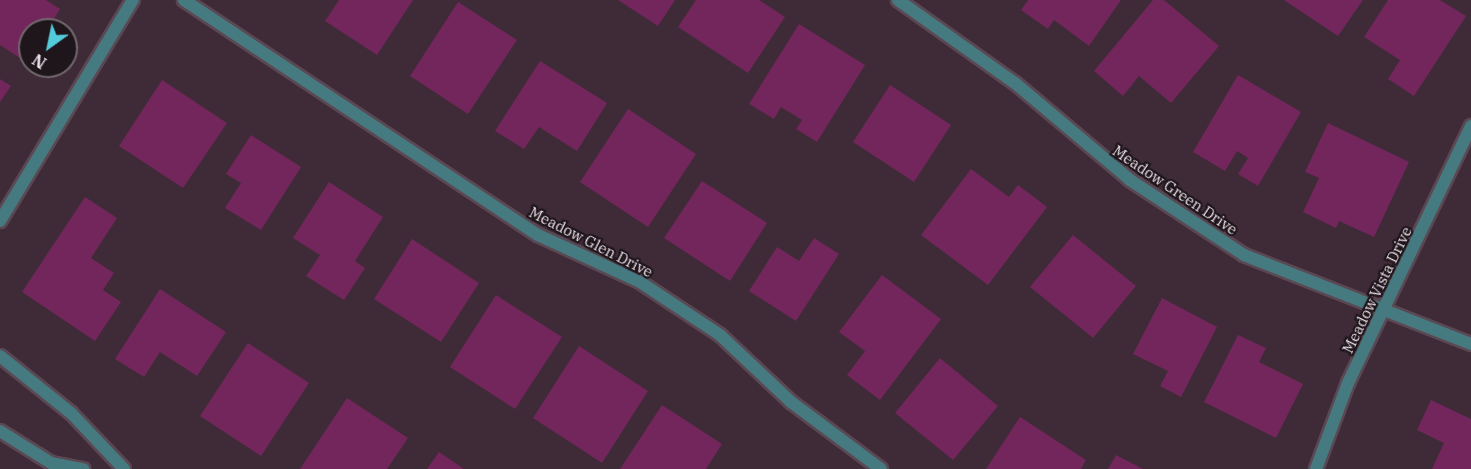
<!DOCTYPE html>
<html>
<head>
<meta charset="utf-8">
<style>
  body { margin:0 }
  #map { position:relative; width:1471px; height:469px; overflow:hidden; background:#3e2b37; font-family:"IBM Plex Serif",serif }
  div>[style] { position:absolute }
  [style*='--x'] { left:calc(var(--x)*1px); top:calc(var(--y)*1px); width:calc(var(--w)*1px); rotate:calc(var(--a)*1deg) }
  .building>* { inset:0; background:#73265c }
  .roads { filter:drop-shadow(2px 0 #5a4853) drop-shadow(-2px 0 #5a4853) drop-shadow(0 2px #5a4853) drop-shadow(0 -2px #5a4853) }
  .minor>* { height:12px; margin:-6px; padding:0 6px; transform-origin:6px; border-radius:6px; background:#467a81 }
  span { translate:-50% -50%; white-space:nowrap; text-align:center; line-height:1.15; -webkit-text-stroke:4.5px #1f161c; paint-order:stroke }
  .street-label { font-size:15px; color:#ede0e8 }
  .north { position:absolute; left:18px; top:18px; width:60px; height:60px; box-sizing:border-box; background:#1f161c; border:2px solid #71676e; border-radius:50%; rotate:213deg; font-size:16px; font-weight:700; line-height:24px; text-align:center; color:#ede0e8 }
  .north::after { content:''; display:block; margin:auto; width:21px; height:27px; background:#53cbdb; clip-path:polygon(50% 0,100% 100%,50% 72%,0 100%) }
</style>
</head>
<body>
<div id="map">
  <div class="building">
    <i style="clip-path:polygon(0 0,46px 0,60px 9px,47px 30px,30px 30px,26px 62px,0 45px)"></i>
    <i style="clip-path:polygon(339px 0,413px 0,377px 55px,325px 21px)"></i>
    <i style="clip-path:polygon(618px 0,675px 0,658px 26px)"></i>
    <i style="clip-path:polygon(696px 0,759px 0,785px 17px,748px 73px,678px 27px)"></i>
    <i style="clip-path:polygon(1028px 0,1121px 0,1089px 46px,1054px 20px,1048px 29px,1021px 10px)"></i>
    <i style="clip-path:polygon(1153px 0,1164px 0,1219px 46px,1171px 103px,1139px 76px,1123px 96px,1094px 71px)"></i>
    <i style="clip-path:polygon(1284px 0,1363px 0,1338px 36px)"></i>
    <i style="clip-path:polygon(1388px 0,1440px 0,1466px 16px,1414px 96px,1388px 79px,1400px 60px,1364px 37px)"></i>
    <i style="clip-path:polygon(458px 2px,517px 40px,468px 114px,410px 76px)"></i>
    <i style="clip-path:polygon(799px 24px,865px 65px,817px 142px,796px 129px,802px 120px,781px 107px,774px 119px,749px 104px)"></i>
    <i style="clip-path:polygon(540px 61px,607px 103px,577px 151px,539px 127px,524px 149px,495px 131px)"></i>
    <i style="clip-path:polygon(1238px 75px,1301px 112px,1258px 186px,1238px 174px,1248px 158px,1237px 151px,1225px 171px,1193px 152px)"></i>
    <i style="clip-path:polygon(0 79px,11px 86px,0 102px)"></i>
    <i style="clip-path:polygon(162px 80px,227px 123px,183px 188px,119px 146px)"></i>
    <i style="clip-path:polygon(890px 85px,951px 125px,914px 182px,853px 142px)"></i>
    <i style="clip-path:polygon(628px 109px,696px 154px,648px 227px,580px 182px)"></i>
    <i style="clip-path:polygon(1328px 123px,1409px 162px,1374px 237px,1339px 221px,1336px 228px,1303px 212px,1319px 178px,1305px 172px)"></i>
    <i style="clip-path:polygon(251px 135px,301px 167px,261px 230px,225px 208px,241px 183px,226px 174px)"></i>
    <i style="clip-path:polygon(971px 169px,1009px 197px,1018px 185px,1047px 207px,988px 285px,921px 235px)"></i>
    <i style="clip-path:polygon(702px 181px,767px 223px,730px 281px,664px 238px)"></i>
    <i style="clip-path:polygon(329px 182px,383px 217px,355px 261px,365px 268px,344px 300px,306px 276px,320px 255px,293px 238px)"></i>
    <i style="clip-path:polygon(85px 197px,117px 218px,91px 258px,114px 273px,103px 290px,121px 302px,95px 341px,22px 292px)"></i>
    <i style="clip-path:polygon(1073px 235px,1136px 286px,1093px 338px,1030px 287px)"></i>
    <i style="clip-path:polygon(814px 238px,839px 254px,796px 321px,749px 291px,777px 247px,799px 261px)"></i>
    <i style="clip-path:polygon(412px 239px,479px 283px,441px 342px,374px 299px)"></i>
    <i style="clip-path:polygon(882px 275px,941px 319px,880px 400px,847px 375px,865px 351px,839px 332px)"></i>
    <i style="clip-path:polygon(160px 289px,226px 332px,197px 376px,160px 352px,144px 377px,115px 359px)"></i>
    <i style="clip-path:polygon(496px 295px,562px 337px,515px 409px,450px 367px)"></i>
    <i style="clip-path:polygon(1162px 298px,1217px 327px,1181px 397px,1160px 386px,1168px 371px,1133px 354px)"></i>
    <i style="clip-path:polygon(1238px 335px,1266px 348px,1259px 362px,1303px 384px,1276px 438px,1204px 402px)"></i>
    <i style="clip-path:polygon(248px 343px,309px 383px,261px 456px,200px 416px)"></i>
    <i style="clip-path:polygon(579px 346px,648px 391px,602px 463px,533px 418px)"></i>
    <i style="clip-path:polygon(940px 358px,998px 406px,953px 460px,895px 413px)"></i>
    <i style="clip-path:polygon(347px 398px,408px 438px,387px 469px,300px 469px)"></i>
    <i style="clip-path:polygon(1431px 400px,1471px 419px,1471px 469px,1432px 469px,1444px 443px,1417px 430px)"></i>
    <i style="clip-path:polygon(662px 405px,722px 444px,706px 469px,620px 469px)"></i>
    <i style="clip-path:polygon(1020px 417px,1086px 460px,1081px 469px,986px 469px)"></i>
    <i style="clip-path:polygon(439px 452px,464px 469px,427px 469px)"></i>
    <i style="clip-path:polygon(1116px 455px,1143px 469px,1108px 469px)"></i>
  </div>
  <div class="roads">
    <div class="minor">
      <i style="--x:184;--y:0;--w:425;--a:33.6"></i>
      <i style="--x:538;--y:235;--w:112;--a:24.7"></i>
      <i style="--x:640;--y:282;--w:96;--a:33.5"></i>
      <i style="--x:720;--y:335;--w:98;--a:43.3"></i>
      <i style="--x:791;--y:402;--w:112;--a:36.7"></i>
      <i style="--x:898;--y:0;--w:143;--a:35.4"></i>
      <i style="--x:1015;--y:83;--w:150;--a:40.1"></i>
      <i style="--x:1130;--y:180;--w:136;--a:33.3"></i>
      <i style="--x:1244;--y:255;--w:244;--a:21.4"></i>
      <i style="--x:0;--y:221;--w:258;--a:-59"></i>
      <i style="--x:0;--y:356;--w:91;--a:38.8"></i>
      <i style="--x:71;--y:413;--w:77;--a:46.6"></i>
      <i style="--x:0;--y:431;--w:60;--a:32.1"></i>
      <i style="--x:51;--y:463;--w:33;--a:11"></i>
      <i style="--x:1316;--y:469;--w:92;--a:-69.6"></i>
      <i style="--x:1348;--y:383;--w:285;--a:-64.4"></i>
    </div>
  </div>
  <div class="street-label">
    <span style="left:1175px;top:190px;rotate:34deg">Meadow Green Drive</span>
    <span style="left:591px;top:242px;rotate:27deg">Meadow Glen Drive</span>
    <span style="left:1377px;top:290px;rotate:-64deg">Meadow Vista Drive</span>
  </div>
  <div class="north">N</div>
</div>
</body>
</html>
